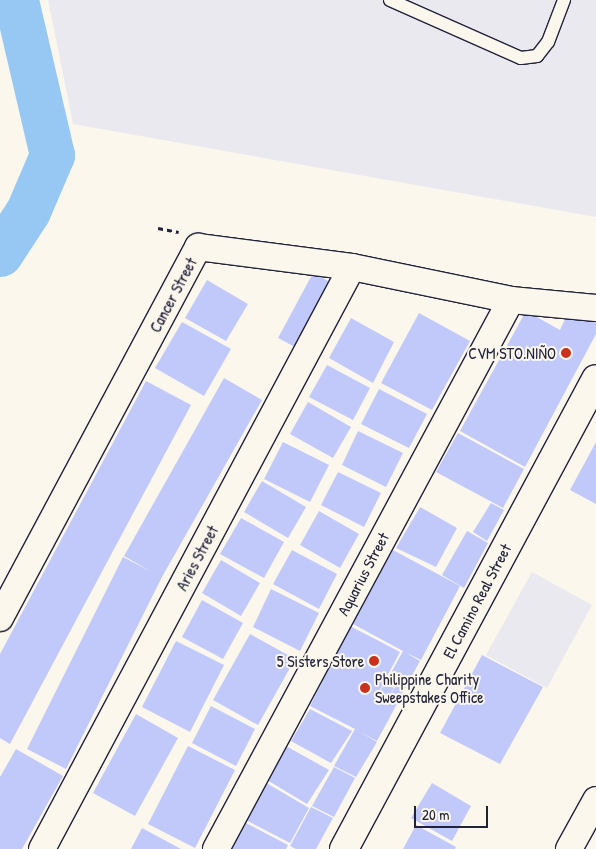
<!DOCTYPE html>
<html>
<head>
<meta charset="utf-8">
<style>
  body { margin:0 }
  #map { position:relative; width:596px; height:849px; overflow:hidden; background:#fbf7ec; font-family:"Patrick Hand",sans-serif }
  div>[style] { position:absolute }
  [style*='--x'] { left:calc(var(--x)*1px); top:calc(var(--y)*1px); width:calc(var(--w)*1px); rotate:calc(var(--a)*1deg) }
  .built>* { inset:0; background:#eae9f0 }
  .river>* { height:45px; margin:-22.5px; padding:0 22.5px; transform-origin:22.5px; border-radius:22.5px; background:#96c8f3 }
  .building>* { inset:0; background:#c1c9fb }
  .path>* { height:3px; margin-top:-1.5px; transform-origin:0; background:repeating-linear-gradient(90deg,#22223b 0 5px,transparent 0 9px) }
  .roads { filter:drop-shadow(1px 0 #22223b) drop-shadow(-1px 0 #22223b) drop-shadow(0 1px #22223b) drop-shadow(0 -1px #22223b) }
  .service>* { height:12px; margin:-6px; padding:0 6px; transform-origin:6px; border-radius:6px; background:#fbf7ec }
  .minor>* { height:26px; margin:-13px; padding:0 13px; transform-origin:13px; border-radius:13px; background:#fbf7ec }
  .tertiary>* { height:28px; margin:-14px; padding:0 14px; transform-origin:14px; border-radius:14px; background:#fbf7ec }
  .dots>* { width:14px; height:14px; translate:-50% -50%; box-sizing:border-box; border:2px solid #fbf7ec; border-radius:50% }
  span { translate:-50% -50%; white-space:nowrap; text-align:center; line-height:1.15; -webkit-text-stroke:4px #fbf7ec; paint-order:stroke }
  .street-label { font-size:16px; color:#22223b }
  .poi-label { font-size:16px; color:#22223b }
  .right { translate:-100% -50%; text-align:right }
  .left { translate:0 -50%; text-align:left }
  .scale { position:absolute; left:414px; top:806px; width:74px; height:22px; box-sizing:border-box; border:2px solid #22223b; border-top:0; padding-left:6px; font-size:15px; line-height:18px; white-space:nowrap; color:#22223b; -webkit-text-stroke:4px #fbf7ec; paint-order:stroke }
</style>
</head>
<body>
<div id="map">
  <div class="built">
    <i style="clip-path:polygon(48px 0,596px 0,596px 217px,73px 124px)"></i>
    <i style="clip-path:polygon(532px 572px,592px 605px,547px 688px,486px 655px)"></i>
  </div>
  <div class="river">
    <i style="--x:0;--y:254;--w:51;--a:-56.9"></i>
    <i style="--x:28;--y:211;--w:61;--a:-66.8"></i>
    <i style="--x:52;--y:155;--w:159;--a:-103.1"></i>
  </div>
  <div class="building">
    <i style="clip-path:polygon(313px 273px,332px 283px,297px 348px,278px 338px)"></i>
    <i style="clip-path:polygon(207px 280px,248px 304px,226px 341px,185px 318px)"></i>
    <i style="clip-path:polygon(526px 311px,560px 330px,567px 315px,596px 319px,596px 334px,525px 467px,460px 431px)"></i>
    <i style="clip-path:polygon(419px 313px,470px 341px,432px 410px,381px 383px)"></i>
    <i style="clip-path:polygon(351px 318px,394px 342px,373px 383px,329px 358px)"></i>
    <i style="clip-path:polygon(182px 322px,231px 349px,204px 396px,155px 368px)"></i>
    <i style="clip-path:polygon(327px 365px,370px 388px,353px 420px,309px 397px)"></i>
    <i style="clip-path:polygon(224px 378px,262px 400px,162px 577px,66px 769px,27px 749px,123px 557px,152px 572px,124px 556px)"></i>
    <i style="clip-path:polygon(146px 381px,191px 405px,10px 744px,0 738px,0 654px)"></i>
    <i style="clip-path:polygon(379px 389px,427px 414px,409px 448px,361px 424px)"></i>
    <i style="clip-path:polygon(308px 402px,351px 427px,333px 458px,290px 434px)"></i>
    <i style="clip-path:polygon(358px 431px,403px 453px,386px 487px,342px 465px)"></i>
    <i style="clip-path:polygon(458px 433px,524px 469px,503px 508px,436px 472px)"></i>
    <i style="clip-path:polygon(283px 442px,329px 465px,310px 502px,264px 479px)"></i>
    <i style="clip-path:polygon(596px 442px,596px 504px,570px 490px)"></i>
    <i style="clip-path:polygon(338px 472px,381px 493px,364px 527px,321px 505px)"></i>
    <i style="clip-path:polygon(262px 481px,306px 507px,288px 538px,244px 512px)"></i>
    <i style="clip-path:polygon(491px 503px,504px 510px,487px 541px,473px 532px)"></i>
    <i style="clip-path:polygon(420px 507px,457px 528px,436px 567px,396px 548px)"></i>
    <i style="clip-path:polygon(319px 511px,359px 534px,340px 568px,300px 545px)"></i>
    <i style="clip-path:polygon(241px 518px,284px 542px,264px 578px,220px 554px)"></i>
    <i style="clip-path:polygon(467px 531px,488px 543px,464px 588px,442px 575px)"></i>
    <i style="clip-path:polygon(292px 550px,337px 574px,319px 609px,273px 584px)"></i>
    <i style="clip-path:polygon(393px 550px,460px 586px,421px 660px,405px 652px,420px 661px,398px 701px,390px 696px,395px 687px,386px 682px,403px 651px,353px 624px)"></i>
    <i style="clip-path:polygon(221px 560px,260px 583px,241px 616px,202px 593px)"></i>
    <i style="clip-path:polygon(271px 589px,319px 613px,300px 651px,253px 627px)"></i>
    <i style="clip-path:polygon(202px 600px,243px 623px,223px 659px,182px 637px)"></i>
    <i style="clip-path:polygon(350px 626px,400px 652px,376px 697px,385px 683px,394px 688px,389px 697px,398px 702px,377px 741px,360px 732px,377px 742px,356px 777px,334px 766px,355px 729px,310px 706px)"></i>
    <i style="clip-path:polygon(250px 634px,295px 659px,258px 725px,213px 700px)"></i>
    <i style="clip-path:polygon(176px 641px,224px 665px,190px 732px,142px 707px)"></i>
    <i style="clip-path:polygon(482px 655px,543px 687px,500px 764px,440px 733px)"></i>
    <i style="clip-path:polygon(211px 706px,255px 729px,236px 766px,192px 743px)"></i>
    <i style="clip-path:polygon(310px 709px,352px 731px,331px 763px,291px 741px)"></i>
    <i style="clip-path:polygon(136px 714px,178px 738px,135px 816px,93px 793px)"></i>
    <i style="clip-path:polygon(188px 746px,235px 770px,195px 848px,148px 824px)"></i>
    <i style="clip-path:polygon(286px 746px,329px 770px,307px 804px,267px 780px)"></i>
    <i style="clip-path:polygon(16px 749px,63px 776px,22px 849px,0 849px,0 777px)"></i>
    <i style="clip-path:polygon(334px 767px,355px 778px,334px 817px,312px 806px)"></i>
    <i style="clip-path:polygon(263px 781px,309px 808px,290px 843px,242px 818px)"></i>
    <i style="clip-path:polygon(432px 783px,471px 806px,452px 841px,411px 818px)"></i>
    <i style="clip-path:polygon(311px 807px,333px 818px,316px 849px,296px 849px,290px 846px)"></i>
    <i style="clip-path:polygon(244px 822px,288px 845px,286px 849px,230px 849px)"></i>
    <i style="clip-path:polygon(416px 825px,456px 847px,455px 849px,403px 849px)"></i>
    <i style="clip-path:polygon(142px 828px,181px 849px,131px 849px)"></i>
  </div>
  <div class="path">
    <i style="--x:158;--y:228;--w:21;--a:11"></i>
  </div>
  <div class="roads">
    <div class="service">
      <i style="--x:390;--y:0;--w:143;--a:23.9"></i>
      <i style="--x:521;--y:58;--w:16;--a:-7"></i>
      <i style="--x:537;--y:56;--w:18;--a:-52"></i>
      <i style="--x:548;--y:42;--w:45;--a:-69.1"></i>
    </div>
    <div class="minor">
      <i style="--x:0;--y:618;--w:421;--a:-61.9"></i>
      <i style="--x:198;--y:247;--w:155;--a:7.4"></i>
      <i style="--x:352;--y:267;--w:162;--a:11.7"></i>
      <i style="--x:511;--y:300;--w:85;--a:5.4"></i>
      <i style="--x:42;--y:849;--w:659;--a:-61.96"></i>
      <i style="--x:216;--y:849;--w:623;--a:-61.75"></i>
      <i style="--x:569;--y:849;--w:56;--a:-61.1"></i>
    </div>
    <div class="tertiary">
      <i style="--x:344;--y:849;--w:533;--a:-61.8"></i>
    </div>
  </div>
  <div class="dots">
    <i style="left:566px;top:353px;background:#c8321e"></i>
    <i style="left:374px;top:661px;background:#c8321e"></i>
    <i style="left:365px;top:688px;background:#c8321e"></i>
  </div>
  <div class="street-label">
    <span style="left:173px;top:295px;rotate:-62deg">Cancer Street</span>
    <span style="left:197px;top:558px;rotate:-62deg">Aries Street</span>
    <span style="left:363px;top:574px;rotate:-62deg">Aquarius Street</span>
    <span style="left:477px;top:601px;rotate:-62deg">El Camino Real Street</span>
  </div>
  <div class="poi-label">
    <span class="right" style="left:556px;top:353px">CVM STO.NIÑO</span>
    <span class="right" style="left:364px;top:661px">5 Sisters Store</span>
    <span class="left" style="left:375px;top:688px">Philippine Charity<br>Sweepstakes Office</span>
  </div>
  <div class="scale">20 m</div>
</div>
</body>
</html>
